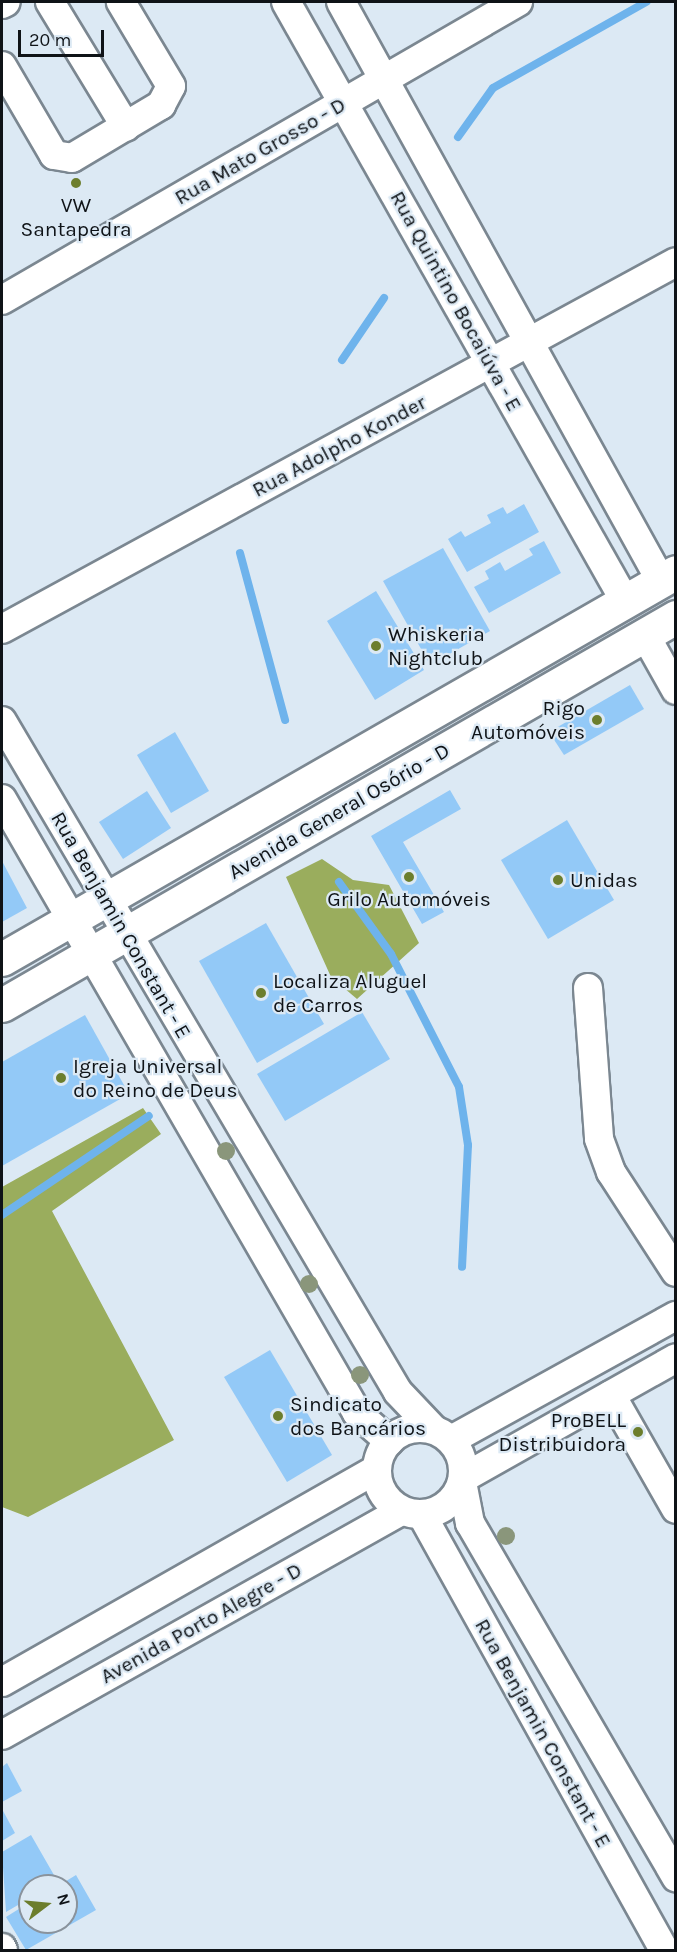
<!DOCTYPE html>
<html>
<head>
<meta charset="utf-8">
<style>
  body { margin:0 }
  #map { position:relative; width:677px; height:1952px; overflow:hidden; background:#dce9f4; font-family:Karla,sans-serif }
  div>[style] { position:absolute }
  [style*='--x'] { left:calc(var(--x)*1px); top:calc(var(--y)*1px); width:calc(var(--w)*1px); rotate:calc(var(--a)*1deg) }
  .forest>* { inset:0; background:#9aad5d }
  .stream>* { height:8px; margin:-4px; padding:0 4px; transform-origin:4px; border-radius:4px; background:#6eb3ec }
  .building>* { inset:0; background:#93c9f7 }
  .roads { filter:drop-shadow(2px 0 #7b8791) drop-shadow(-2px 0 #7b8791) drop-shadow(0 2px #7b8791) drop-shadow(0 -2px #7b8791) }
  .minor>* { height:28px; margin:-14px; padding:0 14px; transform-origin:14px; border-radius:14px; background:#fff }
  .minor>.ring { margin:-14px; padding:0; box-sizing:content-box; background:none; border:28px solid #fff; border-radius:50% }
  .major>* { height:33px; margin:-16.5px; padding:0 16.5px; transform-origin:16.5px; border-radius:16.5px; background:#fff }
  .trees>* { width:18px; height:18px; margin:-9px; border-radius:50%; background:#8a967b }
  .dots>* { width:16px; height:16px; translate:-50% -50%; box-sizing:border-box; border:3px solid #dce9f4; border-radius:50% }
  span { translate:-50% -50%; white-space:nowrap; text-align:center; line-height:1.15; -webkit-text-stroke:4.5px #dce9f4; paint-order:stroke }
  .street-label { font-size:21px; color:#0f1317 }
  .poi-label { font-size:21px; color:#0f1317 }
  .left { translate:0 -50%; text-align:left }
  .right { translate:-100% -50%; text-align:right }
  .frame { position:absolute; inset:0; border:3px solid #0f1317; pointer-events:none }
  .north { position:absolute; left:18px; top:1874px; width:60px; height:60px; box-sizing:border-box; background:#dce9f4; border:2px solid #8a939c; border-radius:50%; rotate:74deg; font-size:16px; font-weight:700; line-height:24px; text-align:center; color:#0f1317 }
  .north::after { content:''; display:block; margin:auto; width:21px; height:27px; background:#6c7e2d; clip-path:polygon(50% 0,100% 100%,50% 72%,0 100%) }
  .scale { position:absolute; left:18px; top:30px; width:86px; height:27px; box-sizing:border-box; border:3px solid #0f1317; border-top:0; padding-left:8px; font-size:18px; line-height:21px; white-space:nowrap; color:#0f1317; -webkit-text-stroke:4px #dce9f4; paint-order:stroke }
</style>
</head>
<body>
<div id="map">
  <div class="forest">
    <i style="clip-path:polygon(322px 859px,353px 880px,389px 885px,419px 943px,357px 999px,331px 977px,286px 877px)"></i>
    <i style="clip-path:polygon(143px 1108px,161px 1134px,52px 1211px,174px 1440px,28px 1517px,2px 1507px,2px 1187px)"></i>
  </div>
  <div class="stream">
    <i style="--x:458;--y:137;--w:60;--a:-54.5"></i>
    <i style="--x:493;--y:88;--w:176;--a:-29.3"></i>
    <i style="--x:342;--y:360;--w:75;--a:-55.9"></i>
    <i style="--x:240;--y:553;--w:173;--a:74.9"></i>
    <i style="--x:339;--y:882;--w:89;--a:54.2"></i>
    <i style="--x:391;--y:954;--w:149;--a:62.9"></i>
    <i style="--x:459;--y:1087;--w:59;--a:81.2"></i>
    <i style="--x:468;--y:1145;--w:122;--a:92.8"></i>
    <i style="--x:2;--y:1215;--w:177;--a:-34"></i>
  </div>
  <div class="building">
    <i style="clip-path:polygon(524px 504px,539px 532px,467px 572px,448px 539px,461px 531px,465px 537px,491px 523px,487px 515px,503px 507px,507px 514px)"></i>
    <i style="clip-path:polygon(544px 541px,561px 573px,489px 613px,474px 587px,489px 579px,485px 571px,500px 562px,505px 571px,533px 555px,529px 549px)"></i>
    <i style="clip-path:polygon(443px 548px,490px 631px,430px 665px,383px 581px)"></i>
    <i style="clip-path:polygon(376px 591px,424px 670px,375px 700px,327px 621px)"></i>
    <i style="clip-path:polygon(630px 685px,644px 709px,564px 755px,549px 732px)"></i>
    <i style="clip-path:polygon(175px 732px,209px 791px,171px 813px,137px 755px)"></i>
    <i style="clip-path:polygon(450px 790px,461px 809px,403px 842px,444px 912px,422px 924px,371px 836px)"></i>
    <i style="clip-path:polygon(147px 791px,171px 828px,123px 859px,99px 822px)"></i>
    <i style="clip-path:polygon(567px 820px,614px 900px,548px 939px,501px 860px)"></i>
    <i style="clip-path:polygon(2px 861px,27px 908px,2px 922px)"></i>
    <i style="clip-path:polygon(266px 923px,324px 1024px,257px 1063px,199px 961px)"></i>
    <i style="clip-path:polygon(362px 1012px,390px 1059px,285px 1121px,257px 1074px)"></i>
    <i style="clip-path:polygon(85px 1015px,129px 1094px,2px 1166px,2px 1062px)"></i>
    <i style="clip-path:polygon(270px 1350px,332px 1455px,287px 1482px,224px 1377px)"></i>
    <i style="clip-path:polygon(7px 1763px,22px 1791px,2px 1802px,2px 1767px)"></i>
    <i style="clip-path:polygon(2px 1809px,15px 1833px,2px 1841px)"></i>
    <i style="clip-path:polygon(31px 1835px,58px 1882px,30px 1886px,30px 1898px,6px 1912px,2px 1852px)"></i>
    <i style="clip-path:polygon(76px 1875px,96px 1910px,26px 1950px,6px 1917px,30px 1902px,30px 1922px,66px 1922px,66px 1886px,58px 1886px)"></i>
  </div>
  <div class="roads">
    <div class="minor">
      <i style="--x:50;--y:2;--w:146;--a:58.7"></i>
      <i style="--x:286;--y:2;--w:688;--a:60.49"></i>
      <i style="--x:341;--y:2;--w:662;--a:61.07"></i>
      <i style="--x:2;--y:4;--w:4;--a:-27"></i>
      <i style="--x:2;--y:66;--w:103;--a:59.7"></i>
      <i style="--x:54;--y:155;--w:18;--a:9"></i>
      <i style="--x:72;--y:158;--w:104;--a:-30.8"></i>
      <i style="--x:161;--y:105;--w:21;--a:-62"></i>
      <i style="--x:171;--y:86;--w:98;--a:-120.8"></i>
      <i style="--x:2;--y:300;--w:596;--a:-30.01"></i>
      <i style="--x:2;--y:629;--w:767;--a:-28.57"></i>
      <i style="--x:645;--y:635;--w:63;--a:60.6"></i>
      <i style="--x:2;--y:721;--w:779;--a:59.45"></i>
      <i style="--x:398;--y:1392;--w:52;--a:46.5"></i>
      <i style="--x:2;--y:799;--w:709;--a:59.96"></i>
      <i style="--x:357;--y:1413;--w:43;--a:41.2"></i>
      <i style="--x:588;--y:988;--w:151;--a:85.8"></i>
      <i style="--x:599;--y:1139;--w:35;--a:70"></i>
      <i style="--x:611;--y:1172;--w:119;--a:57"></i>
      <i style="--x:611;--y:1395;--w:131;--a:60.3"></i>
      <i class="ring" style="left:377px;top:1428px;width:58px;height:58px"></i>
      <i style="--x:451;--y:1440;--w:257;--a:-28.9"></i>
      <i style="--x:465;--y:1477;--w:242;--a:-29.4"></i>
      <i style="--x:462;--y:1482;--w:42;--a:79"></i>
      <i style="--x:470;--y:1523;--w:410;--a:59.8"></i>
      <i style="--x:422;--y:1515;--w:498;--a:60.9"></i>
      <i style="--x:2;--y:1682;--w:431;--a:-29.6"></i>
      <i style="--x:2;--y:1735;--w:458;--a:-29.3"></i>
      <i style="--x:2;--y:1948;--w:2;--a:63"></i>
    </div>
    <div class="major">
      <i style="--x:2;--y:959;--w:777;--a:-29.86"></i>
      <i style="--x:2;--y:1005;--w:778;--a:-29.93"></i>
    </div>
  </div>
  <div class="trees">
    <i style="left:226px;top:1151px"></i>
    <i style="left:309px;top:1284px"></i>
    <i style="left:360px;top:1375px"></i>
    <i style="left:506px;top:1536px"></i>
  </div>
  <div class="dots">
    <i style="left:76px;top:183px;background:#6c7e2d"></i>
    <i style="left:376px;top:646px;background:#6c7e2d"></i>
    <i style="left:597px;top:720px;background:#6c7e2d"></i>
    <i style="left:409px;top:877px;background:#6c7e2d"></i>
    <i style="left:558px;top:880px;background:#6c7e2d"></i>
    <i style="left:261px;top:993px;background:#6c7e2d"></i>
    <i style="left:61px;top:1078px;background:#6c7e2d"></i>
    <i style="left:278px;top:1416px;background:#6c7e2d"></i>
    <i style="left:638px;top:1432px;background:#6c7e2d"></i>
  </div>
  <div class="street-label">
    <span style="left:260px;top:151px;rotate:-30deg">Rua Mato Grosso - D</span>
    <span style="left:456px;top:301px;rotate:61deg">Rua Quintino Bocaiúva - E</span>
    <span style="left:339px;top:446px;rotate:-28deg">Rua Adolpho Konder</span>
    <span style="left:339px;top:811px;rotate:-30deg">Avenida General Osório - D</span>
    <span style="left:121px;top:925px;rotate:60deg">Rua Benjamin Constant - E</span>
    <span style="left:201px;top:1623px;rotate:-29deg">Avenida Porto Alegre - D</span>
    <span style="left:543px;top:1733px;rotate:61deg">Rua Benjamin Constant - E</span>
  </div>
  <div class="poi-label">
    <span style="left:76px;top:217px">VW<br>Santapedra</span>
    <span class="left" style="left:388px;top:646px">Whiskeria<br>Nightclub</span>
    <span class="right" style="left:585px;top:720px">Rigo<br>Automóveis</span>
    <span class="left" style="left:570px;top:880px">Unidas</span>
    <span style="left:409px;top:899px">Grilo Automóveis</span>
    <span class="left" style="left:273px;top:993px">Localiza Aluguel<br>de Carros</span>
    <span class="left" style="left:73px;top:1078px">Igreja Universal<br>do Reino de Deus</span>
    <span class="left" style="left:290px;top:1416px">Sindicato<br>dos Bancários</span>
    <span class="right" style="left:626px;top:1432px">ProBELL<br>Distribuidora</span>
  </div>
  <div class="frame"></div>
  <div class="north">N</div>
  <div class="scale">20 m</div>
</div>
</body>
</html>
